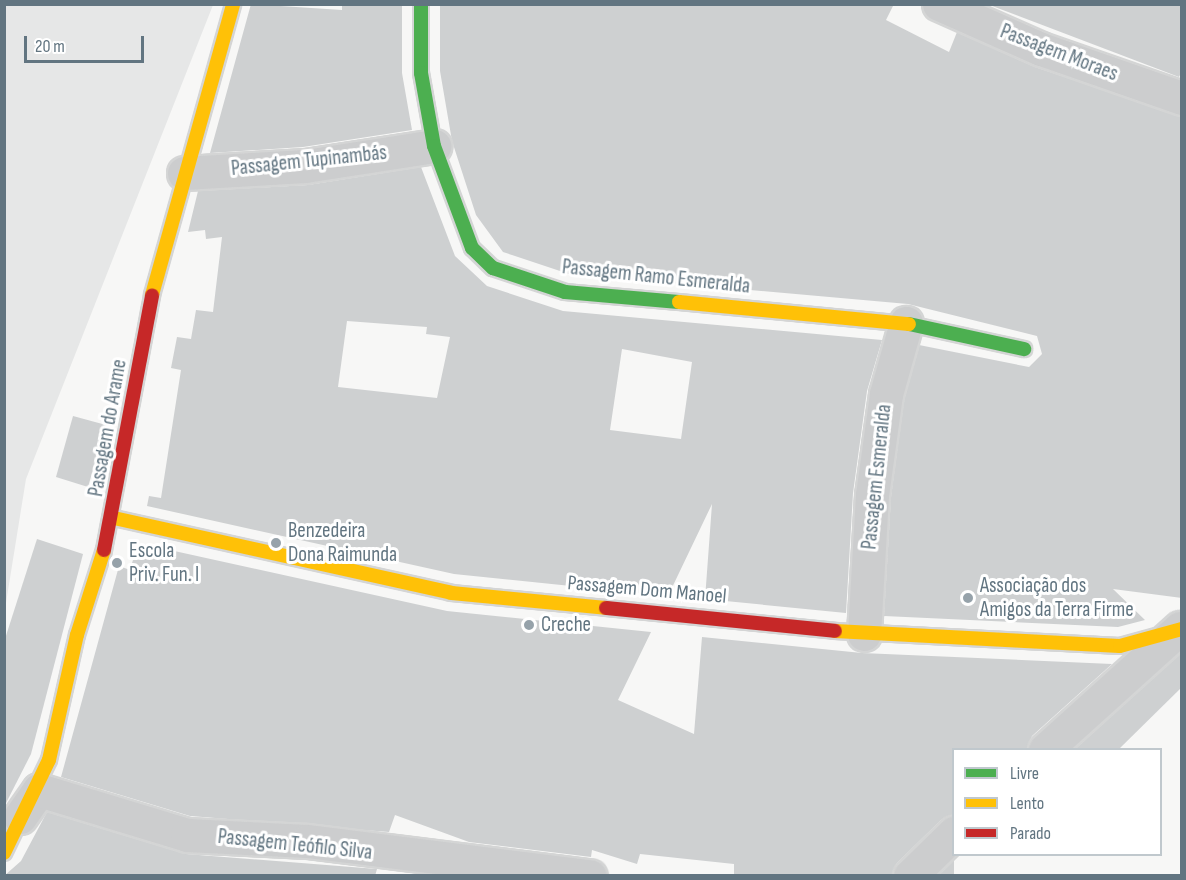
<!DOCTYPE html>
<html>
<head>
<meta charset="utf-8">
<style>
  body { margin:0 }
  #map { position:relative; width:1186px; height:880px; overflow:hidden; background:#f7f7f6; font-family:"Sofia Sans Condensed",sans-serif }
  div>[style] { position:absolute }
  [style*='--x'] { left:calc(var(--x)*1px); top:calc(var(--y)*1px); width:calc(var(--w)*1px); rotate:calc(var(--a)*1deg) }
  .built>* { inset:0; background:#e6e7e7 }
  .building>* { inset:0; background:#ced0d1 }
  .roads { filter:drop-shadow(2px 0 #d4d5d5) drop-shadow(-2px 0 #d4d5d5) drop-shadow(0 2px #d4d5d5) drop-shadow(0 -2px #d4d5d5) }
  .street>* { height:33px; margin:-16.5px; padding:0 16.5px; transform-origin:16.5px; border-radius:16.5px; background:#cccdce }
  .fast>* { height:14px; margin:-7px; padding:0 7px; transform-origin:7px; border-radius:7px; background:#4caf50 }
  .slow>* { height:14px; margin:-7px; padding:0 7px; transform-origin:7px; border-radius:7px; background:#ffc107 }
  .jam>* { height:14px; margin:-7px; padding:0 7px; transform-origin:7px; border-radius:7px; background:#c62828 }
  .dots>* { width:16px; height:16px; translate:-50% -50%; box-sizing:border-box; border:3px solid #fff; border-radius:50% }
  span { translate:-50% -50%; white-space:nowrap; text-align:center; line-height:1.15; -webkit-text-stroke:6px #fff; paint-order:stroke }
  .street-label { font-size:21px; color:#627581 }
  .poi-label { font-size:21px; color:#627581 }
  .left { translate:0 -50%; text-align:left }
  .frame { position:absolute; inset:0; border:6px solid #627581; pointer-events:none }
  .legend { position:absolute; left:952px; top:748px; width:210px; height:108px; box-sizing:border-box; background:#fff; border:2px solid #c0c8cd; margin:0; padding:8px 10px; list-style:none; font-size:18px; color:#627581 }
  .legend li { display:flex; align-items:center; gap:12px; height:30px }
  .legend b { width:30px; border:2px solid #c0c8cd }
  .scale { position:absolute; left:24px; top:36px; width:120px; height:27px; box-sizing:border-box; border:3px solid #627581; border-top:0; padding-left:8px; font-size:18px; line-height:21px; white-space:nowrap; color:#627581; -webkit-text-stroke:4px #fff; paint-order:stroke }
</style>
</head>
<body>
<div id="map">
  <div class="built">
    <i style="clip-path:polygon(5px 4px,213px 5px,26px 479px,5px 609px)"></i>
  </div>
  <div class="building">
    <i style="clip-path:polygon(251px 4px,342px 10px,342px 4px,402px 4px,402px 73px,412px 130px,303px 147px,210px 153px)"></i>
    <i style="clip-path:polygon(440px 4px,894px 4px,886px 20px,949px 52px,957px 32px,1035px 67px,1182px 116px,1182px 598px,1113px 589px,1145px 620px,1118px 627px,884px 616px,891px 497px,904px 398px,919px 345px,1029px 367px,1042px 354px,1037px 336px,908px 304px,569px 274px,503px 252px,476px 215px,452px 141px,440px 71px)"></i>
    <i style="clip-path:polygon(987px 4px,1182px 4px,1182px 71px,1179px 77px)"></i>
    <i style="clip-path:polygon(evenodd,421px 167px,455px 256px,487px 286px,563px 311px,882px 340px,867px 391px,853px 493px,846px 613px,705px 599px,712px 504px,668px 596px,454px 574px,147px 506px,149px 496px,161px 498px,181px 370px,171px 368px,177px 337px,191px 339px,196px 310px,213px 312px,222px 237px,206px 239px,205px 230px,188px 232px,198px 191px,308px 185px,421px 167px,347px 321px,427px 327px,426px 334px,450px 337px,437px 398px,338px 387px,347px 321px,421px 167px,622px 349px,692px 362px,681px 439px,610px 430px,622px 349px)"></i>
    <i style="clip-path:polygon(73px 416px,106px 425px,88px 487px,56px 477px)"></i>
    <i style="clip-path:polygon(37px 539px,83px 554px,31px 754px,4px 807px,4px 642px)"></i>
    <i style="clip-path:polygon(138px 543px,447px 611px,651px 632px,618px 700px,694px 734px,702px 637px,862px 653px,1112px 664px,1032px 736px,1027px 750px,954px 750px,954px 815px,941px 820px,897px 863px,892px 876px,734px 876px,734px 864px,640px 854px,637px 864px,592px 850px,591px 857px,469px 842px,395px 815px,389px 832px,190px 816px,61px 777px,119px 566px,130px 570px)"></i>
    <i style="clip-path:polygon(1180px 653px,1182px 687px,1118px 750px,1074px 750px)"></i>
    <i style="clip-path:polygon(47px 812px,186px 854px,377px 869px,375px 876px,4px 876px,21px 861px)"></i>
    <i style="clip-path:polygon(954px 860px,954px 876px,937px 876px)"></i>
  </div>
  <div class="roads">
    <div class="street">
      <i style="--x:939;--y:4;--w:111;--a:23.8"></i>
      <i style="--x:1041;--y:49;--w:149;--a:19.2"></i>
      <i style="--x:184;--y:173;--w:121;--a:-3.3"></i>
      <i style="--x:305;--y:166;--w:131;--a:-8.8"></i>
      <i style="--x:864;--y:634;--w:139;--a:-86.7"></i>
      <i style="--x:872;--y:495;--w:102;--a:-82.1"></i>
      <i style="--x:886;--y:394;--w:74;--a:-74.3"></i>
      <i style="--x:1045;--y:750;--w:182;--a:-42.1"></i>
      <i style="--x:20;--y:817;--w:33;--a:-55"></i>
      <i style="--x:39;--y:790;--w:155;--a:16.9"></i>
      <i style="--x:187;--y:835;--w:120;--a:2.9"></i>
      <i style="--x:307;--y:841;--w:285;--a:7.1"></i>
      <i style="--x:910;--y:876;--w:62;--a:-44.3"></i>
    </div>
    <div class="fast">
      <i style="--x:421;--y:4;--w:69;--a:90"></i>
      <i style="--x:421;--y:73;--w:74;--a:79.9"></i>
      <i style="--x:434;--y:146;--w:109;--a:69.6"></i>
      <i style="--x:472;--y:248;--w:29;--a:44"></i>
      <i style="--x:493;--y:268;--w:76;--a:18.4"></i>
      <i style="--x:565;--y:292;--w:114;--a:5"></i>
      <i style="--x:909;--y:324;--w:118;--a:12.3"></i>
    </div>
    <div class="slow">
      <i style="--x:152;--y:295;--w:302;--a:-74.4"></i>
      <i style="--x:679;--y:302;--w:231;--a:5.5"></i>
      <i style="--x:114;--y:518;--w:345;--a:12.5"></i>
      <i style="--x:451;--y:593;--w:156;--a:5.5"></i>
      <i style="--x:835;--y:631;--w:285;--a:3"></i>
      <i style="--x:1120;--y:646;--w:64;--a:-15.3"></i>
      <i style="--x:4;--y:853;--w:103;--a:-64.2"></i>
      <i style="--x:49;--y:760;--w:128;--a:-77.4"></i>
      <i style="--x:77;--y:635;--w:89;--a:-72.4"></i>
    </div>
    <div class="jam">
      <i style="--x:104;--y:550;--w:259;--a:-79.3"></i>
      <i style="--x:606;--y:608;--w:230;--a:5.7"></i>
    </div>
  </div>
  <div class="dots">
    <i style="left:276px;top:543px;background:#96a2aa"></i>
    <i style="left:117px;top:563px;background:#96a2aa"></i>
    <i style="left:968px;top:598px;background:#96a2aa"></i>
    <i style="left:529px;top:625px;background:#96a2aa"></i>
  </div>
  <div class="street-label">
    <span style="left:1059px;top:53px;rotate:21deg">Passagem Moraes</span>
    <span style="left:309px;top:161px;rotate:-6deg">Passagem Tupinambás</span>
    <span style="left:656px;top:277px;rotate:6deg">Passagem Ramo Esmeralda</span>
    <span style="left:108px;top:428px;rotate:-80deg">Passagem do Arame</span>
    <span style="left:877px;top:477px;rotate:-84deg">Passagem Esmeralda</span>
    <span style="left:647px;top:590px;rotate:5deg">Passagem Dom Manoel</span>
    <span style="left:295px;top:845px;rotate:6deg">Passagem Teófilo Silva</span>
  </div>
  <div class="poi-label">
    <span class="left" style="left:288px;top:543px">Benzedeira<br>Dona Raimunda</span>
    <span class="left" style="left:129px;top:563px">Escola<br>Priv. Fun. I</span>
    <span class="left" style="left:980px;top:598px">Associação dos<br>Amigos da Terra Firme</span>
    <span class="left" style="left:541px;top:625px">Creche</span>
  </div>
  <div class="frame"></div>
  <ul class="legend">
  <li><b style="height:8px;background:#4caf50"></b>Livre</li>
  <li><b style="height:8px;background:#ffc107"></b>Lento</li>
  <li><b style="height:8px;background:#c62828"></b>Parado</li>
  </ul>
  <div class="scale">20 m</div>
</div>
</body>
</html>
